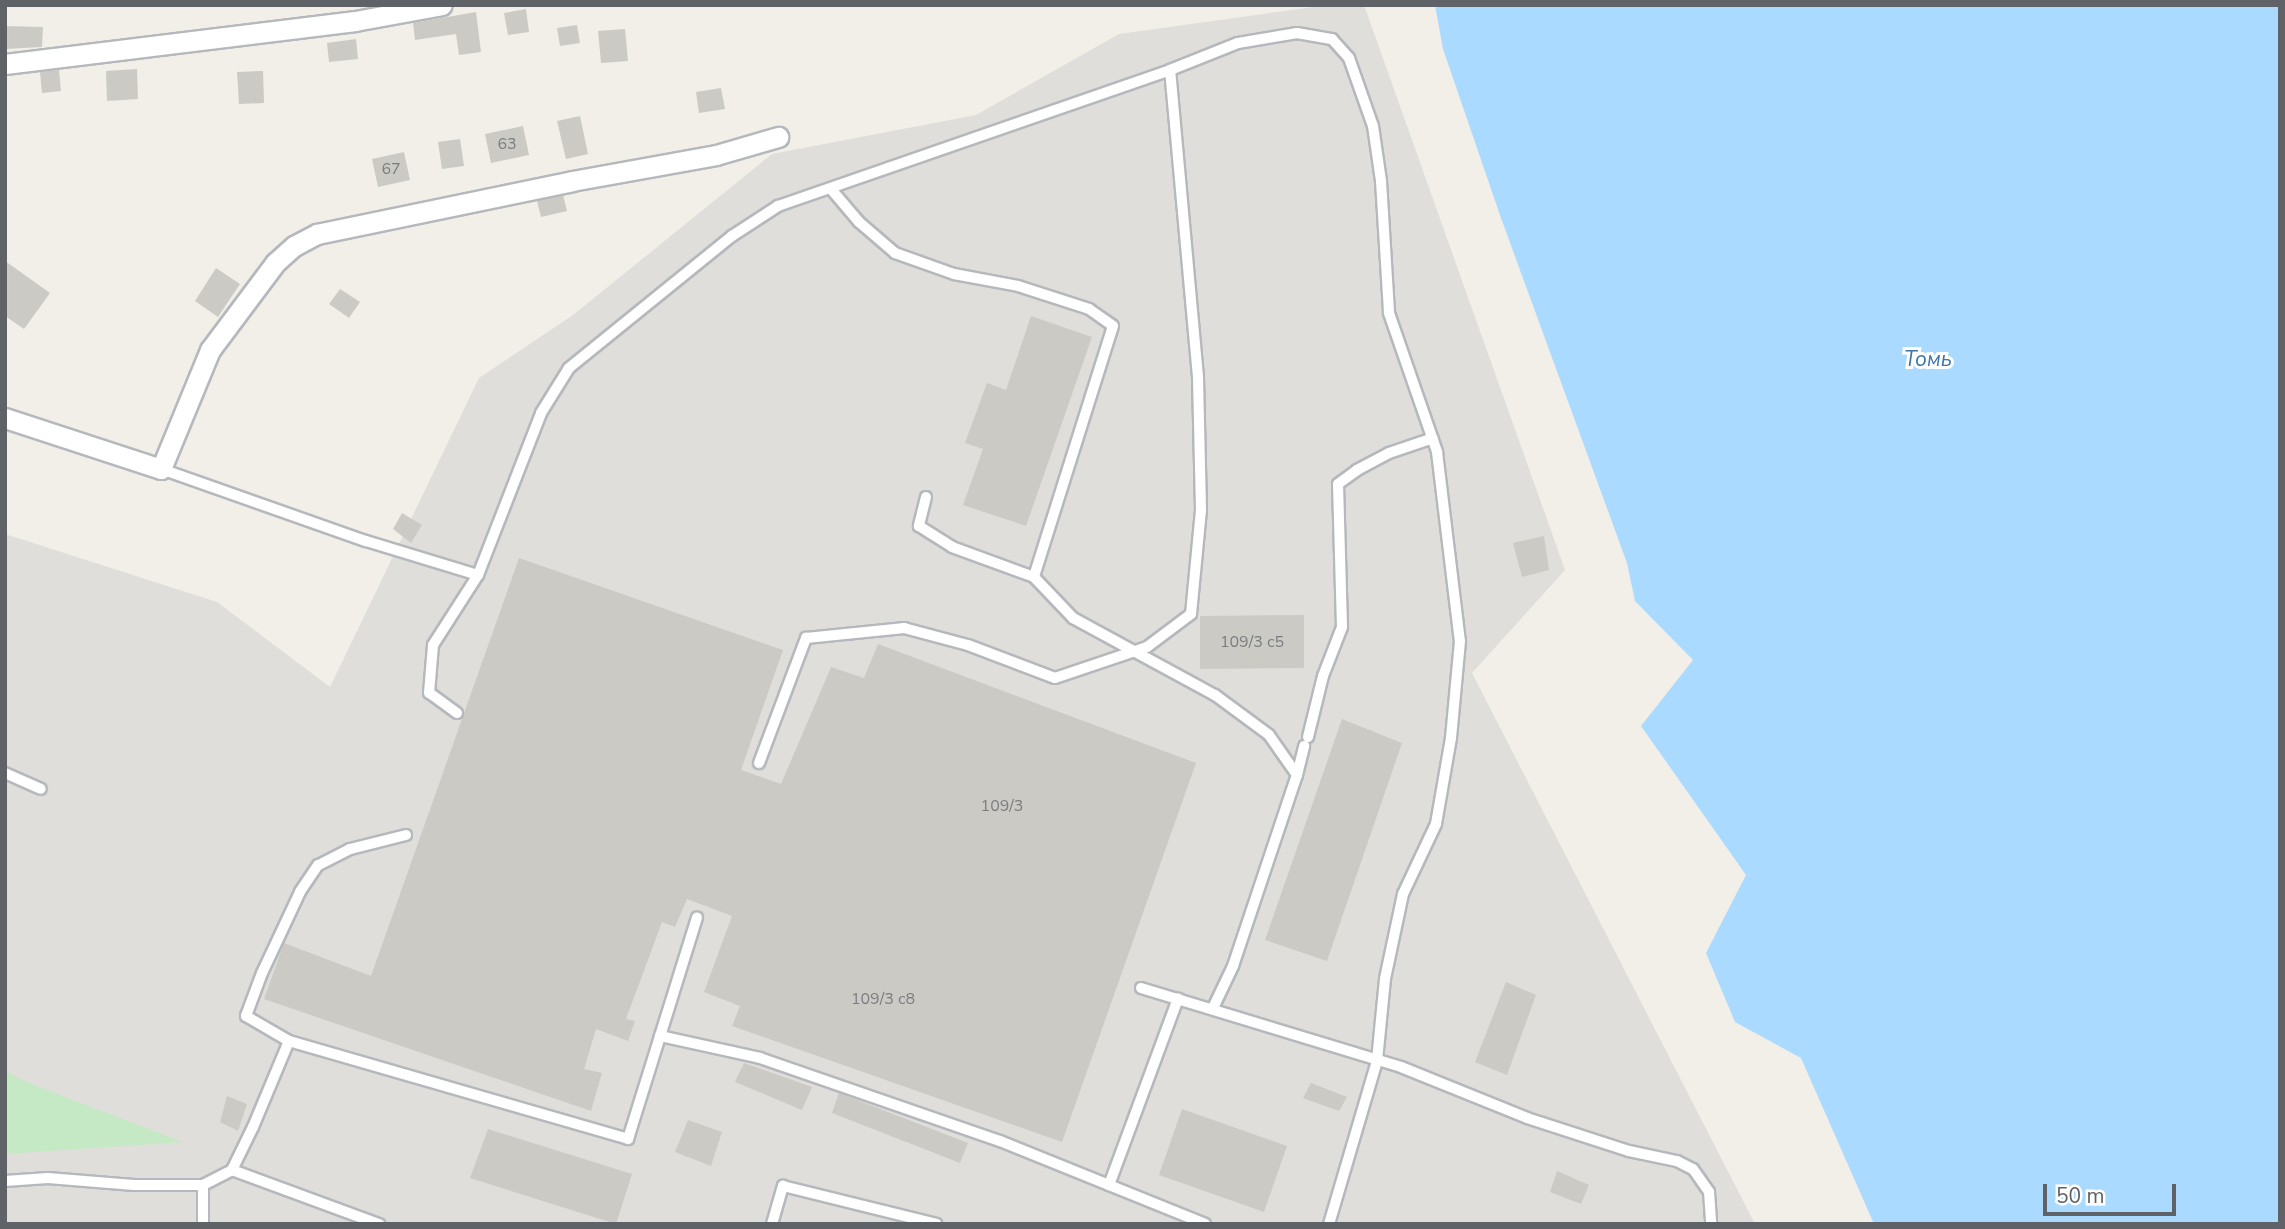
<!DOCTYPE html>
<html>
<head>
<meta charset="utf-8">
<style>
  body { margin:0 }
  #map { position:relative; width:2285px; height:1229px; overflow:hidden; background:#f1efe8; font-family:"Nunito Sans",sans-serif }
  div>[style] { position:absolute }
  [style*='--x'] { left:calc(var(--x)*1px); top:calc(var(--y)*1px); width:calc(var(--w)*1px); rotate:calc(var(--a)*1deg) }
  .industrial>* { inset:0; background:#e0deda }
  .green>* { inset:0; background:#c5e8c5 }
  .water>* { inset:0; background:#aadaff }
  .building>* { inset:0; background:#cccac5 }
  .roads { filter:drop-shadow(2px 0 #b5b8bc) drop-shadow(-2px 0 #b5b8bc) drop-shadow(0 2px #b5b8bc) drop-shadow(0 -2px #b5b8bc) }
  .lane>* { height:10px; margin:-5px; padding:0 5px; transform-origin:5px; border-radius:5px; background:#fff }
  .street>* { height:19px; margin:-9.5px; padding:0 9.5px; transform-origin:9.5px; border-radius:9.5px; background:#fff }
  span { translate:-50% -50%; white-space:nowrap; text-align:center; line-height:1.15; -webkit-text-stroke:6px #fff; paint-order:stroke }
  .number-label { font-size:16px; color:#7a7d7f }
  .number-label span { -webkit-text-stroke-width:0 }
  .water-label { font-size:21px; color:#4174aa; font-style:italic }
  .frame { position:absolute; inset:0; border:7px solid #5f6368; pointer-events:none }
  .scale { position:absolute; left:2043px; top:1184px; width:133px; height:32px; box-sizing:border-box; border:4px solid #5f6368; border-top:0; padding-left:9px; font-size:21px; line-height:24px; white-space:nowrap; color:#5f6368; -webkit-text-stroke:5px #fff; paint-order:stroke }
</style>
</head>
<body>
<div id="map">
  <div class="industrial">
    <i style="clip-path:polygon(1328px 5px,1364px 5px,1565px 570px,1472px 673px,1755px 1224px,5px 1224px,5px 534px,217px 602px,330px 687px,479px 378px,573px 315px,772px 154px,976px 115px,1119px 34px)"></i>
  </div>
  <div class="green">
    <i style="clip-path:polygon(5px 1071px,34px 1085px,183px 1142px,5px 1154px)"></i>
  </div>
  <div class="water">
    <i style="clip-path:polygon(1435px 5px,2280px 5px,2280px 1224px,1874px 1224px,1801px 1058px,1735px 1022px,1706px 953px,1746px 875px,1641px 726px,1693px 660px,1635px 601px,1627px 563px,1501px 218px,1443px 49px)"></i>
  </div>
  <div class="building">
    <i style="clip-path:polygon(526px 9px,529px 32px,508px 35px,504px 13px)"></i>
    <i style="clip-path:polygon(476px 12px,481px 52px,459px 55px,456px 34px,415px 40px,413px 23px)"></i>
    <i style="clip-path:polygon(577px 25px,580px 43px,560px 46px,557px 28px)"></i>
    <i style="clip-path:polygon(5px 26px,43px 27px,42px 47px,5px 49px)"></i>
    <i style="clip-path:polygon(625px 29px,628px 61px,601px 63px,598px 31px)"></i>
    <i style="clip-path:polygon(356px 39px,358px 59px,329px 62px,327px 43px)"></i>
    <i style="clip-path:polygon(137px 69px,138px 99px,107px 101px,106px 71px)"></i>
    <i style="clip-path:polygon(59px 70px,61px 91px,42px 93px,40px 72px)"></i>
    <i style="clip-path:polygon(263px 71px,264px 103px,239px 104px,237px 72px)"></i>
    <i style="clip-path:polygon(721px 88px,725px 109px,699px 113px,696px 92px)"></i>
    <i style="clip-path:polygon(580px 116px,588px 154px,566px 159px,557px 121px)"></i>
    <i style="clip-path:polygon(523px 126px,529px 155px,491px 163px,485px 134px)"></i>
    <i style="clip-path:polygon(460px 139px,464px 166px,442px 169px,438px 142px)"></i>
    <i style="clip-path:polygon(404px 152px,410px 180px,378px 187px,372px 159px)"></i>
    <i style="clip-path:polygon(563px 195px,567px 211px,541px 217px,537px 201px)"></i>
    <i style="clip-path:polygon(5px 261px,50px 293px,24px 329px,5px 316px)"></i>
    <i style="clip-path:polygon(216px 268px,240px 284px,218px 317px,195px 301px)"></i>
    <i style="clip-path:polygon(340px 289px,360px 302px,349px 318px,329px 304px)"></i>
    <i style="clip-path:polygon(1031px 316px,1092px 337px,1026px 526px,963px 505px,983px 449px,965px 443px,987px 383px,1006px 390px)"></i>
    <i style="clip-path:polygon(402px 513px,422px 525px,411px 543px,393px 529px)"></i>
    <i style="clip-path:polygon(1544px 536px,1549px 570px,1522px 577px,1513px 543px)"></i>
    <i style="clip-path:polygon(519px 558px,783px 650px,741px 770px,781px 784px,831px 667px,864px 678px,878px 644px,1196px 763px,1062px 1142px,732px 1026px,740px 1006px,704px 992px,732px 916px,687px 899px,675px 927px,662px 922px,626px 1019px,635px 1021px,628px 1041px,596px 1029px,584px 1069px,602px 1073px,591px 1111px,264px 999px,284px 943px,371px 976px)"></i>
    <i style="clip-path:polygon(1304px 615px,1304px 668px,1200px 669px,1200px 616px)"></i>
    <i style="clip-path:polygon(1342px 719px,1402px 743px,1327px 961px,1265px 940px)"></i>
    <i style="clip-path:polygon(1506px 982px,1536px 995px,1507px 1075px,1475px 1062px)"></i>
    <i style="clip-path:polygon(744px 1063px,812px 1087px,802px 1110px,735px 1082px)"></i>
    <i style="clip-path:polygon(1311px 1083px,1347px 1097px,1339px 1111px,1303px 1098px)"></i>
    <i style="clip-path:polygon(839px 1093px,968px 1143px,960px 1163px,832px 1113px)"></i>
    <i style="clip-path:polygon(227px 1096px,247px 1104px,238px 1131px,220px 1122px)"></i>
    <i style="clip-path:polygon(1182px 1109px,1287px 1146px,1264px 1212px,1159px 1175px)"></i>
    <i style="clip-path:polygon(688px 1120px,722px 1132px,711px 1166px,675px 1152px)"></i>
    <i style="clip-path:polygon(488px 1129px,632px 1174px,616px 1224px,470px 1178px)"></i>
    <i style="clip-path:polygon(1557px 1171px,1589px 1185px,1581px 1204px,1550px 1192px)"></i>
  </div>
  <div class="roads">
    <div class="lane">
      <i style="--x:831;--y:189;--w:43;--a:49.7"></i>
      <i style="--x:859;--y:222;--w:48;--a:40.7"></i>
      <i style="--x:895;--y:253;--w:63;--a:19.6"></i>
      <i style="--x:954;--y:274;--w:65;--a:10.6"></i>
      <i style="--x:1018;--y:286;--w:75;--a:17.9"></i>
      <i style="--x:1089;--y:309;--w:29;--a:35"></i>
      <i style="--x:1113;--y:326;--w:263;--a:107.5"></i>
      <i style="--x:161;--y:469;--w:217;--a:19.4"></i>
      <i style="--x:366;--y:541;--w:117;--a:16.9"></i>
      <i style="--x:478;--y:575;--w:174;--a:-68.7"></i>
      <i style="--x:541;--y:413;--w:53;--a:-58.1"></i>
      <i style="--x:569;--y:368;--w:210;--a:-39"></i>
      <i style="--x:732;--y:236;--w:55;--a:-33.1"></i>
      <i style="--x:778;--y:206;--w:415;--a:-19.1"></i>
      <i style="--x:1170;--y:70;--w:73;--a:-21.7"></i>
      <i style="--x:1238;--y:43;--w:60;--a:-9.6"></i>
      <i style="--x:1297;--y:33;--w:36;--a:10"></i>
      <i style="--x:1332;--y:39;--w:25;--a:48"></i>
      <i style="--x:1349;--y:58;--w:72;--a:70.6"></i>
      <i style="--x:1373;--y:126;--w:56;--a:81.7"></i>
      <i style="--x:1381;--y:181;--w:132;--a:86.5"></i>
      <i style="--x:1389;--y:313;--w:147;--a:70.9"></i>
      <i style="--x:1437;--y:452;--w:190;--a:83.1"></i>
      <i style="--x:1460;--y:641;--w:97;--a:95.3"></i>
      <i style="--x:1451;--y:738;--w:87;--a:99.9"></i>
      <i style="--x:1436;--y:824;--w:77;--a:115.2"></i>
      <i style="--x:1403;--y:894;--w:87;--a:102"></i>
      <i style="--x:1385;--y:979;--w:82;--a:95.6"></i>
      <i style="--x:1377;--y:1061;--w:170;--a:106.4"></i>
      <i style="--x:926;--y:497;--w:30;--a:104"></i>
      <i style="--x:919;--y:526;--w:39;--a:32"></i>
      <i style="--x:952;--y:547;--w:87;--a:20.1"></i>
      <i style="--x:1034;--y:577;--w:57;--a:46.4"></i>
      <i style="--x:1073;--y:618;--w:162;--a:28.5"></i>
      <i style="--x:1215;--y:695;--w:67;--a:36.5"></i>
      <i style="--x:1269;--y:735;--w:49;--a:55"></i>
      <i style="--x:457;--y:713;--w:34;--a:-144"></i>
      <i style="--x:429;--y:693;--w:48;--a:-85.2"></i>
      <i style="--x:433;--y:645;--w:83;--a:-57.3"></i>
      <i style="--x:1308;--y:737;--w:63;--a:-76.2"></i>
      <i style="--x:1323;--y:676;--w:53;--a:-68.8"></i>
      <i style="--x:1342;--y:627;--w:143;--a:-91.6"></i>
      <i style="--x:1338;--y:484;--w:24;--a:-36"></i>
      <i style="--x:1357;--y:470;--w:36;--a:-28"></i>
      <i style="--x:1389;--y:453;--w:46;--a:-18.8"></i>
      <i style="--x:759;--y:763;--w:134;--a:-69.4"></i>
      <i style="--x:806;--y:638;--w:99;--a:-5.8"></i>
      <i style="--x:904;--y:628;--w:66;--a:14.9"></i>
      <i style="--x:968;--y:645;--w:93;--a:20.8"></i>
      <i style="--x:1055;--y:678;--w:97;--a:-18.6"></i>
      <i style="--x:1147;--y:647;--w:55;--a:-36.9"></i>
      <i style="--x:1191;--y:614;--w:104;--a:-84.5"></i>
      <i style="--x:1201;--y:510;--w:133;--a:-91.3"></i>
      <i style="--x:1198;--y:377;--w:308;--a:-95.2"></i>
      <i style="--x:5;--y:773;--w:39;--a:24"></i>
      <i style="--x:406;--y:835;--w:58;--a:166"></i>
      <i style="--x:350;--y:849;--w:36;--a:153"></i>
      <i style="--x:318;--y:865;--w:32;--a:124"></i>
      <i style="--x:300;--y:892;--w:89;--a:115.1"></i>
      <i style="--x:262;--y:973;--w:46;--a:110.4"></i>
      <i style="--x:246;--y:1016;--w:50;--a:30.2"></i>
      <i style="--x:289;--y:1041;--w:353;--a:16.1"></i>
      <i style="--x:628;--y:1139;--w:232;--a:-72.7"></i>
      <i style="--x:1141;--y:988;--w:272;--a:16.9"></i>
      <i style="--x:1401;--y:1067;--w:136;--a:22"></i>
      <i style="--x:1527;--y:1118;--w:107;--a:17.9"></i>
      <i style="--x:1629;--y:1151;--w:49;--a:11.8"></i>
      <i style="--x:1677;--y:1161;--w:18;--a:27"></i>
      <i style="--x:1693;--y:1169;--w:28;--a:55"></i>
      <i style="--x:1709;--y:1192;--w:32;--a:86"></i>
      <i style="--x:1213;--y:1008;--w:47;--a:-64.5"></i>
      <i style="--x:1233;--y:966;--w:201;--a:-71.5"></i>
      <i style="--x:1297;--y:775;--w:30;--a:-76"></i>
      <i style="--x:660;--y:1036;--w:102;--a:12.4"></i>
      <i style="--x:760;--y:1058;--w:254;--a:19.1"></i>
      <i style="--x:1000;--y:1141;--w:221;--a:22"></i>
      <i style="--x:232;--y:1170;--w:157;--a:20.2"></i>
      <i style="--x:5;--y:1181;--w:43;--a:-4"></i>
      <i style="--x:48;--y:1178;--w:86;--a:4.7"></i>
      <i style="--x:134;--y:1185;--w:69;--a:0"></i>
      <i style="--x:203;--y:1185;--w:33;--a:-27"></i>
      <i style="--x:232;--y:1170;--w:48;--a:-64"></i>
      <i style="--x:253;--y:1127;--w:93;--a:-67.3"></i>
      <i style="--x:1109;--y:1185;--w:199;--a:-69.7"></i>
      <i style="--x:203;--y:1224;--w:39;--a:-90"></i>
      <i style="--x:772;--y:1224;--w:40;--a:-74"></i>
      <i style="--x:783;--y:1186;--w:158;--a:13.9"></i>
    </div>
    <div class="street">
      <i style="--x:5;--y:64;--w:353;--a:-7"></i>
      <i style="--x:355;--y:21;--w:88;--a:-10.4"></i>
      <i style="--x:5;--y:418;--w:164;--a:18.1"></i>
      <i style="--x:161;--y:469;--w:129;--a:-67.6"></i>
      <i style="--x:210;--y:350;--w:109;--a:-53.2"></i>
      <i style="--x:275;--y:263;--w:25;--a:-42"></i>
      <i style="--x:294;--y:246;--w:26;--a:-28"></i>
      <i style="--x:317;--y:234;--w:260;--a:-11.7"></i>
      <i style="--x:572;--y:181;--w:146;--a:-10.2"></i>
      <i style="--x:716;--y:155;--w:65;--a:-16.2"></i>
    </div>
  </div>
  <div class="number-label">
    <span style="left:507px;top:144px">63</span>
    <span style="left:391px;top:169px">67</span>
    <span style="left:1252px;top:642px">109/3 с5</span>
    <span style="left:1002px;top:806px">109/3</span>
    <span style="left:883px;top:999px">109/3 с8</span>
  </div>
  <div class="water-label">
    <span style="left:1928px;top:359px">Томь</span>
  </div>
  <div class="frame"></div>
  <div class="scale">50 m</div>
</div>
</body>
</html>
